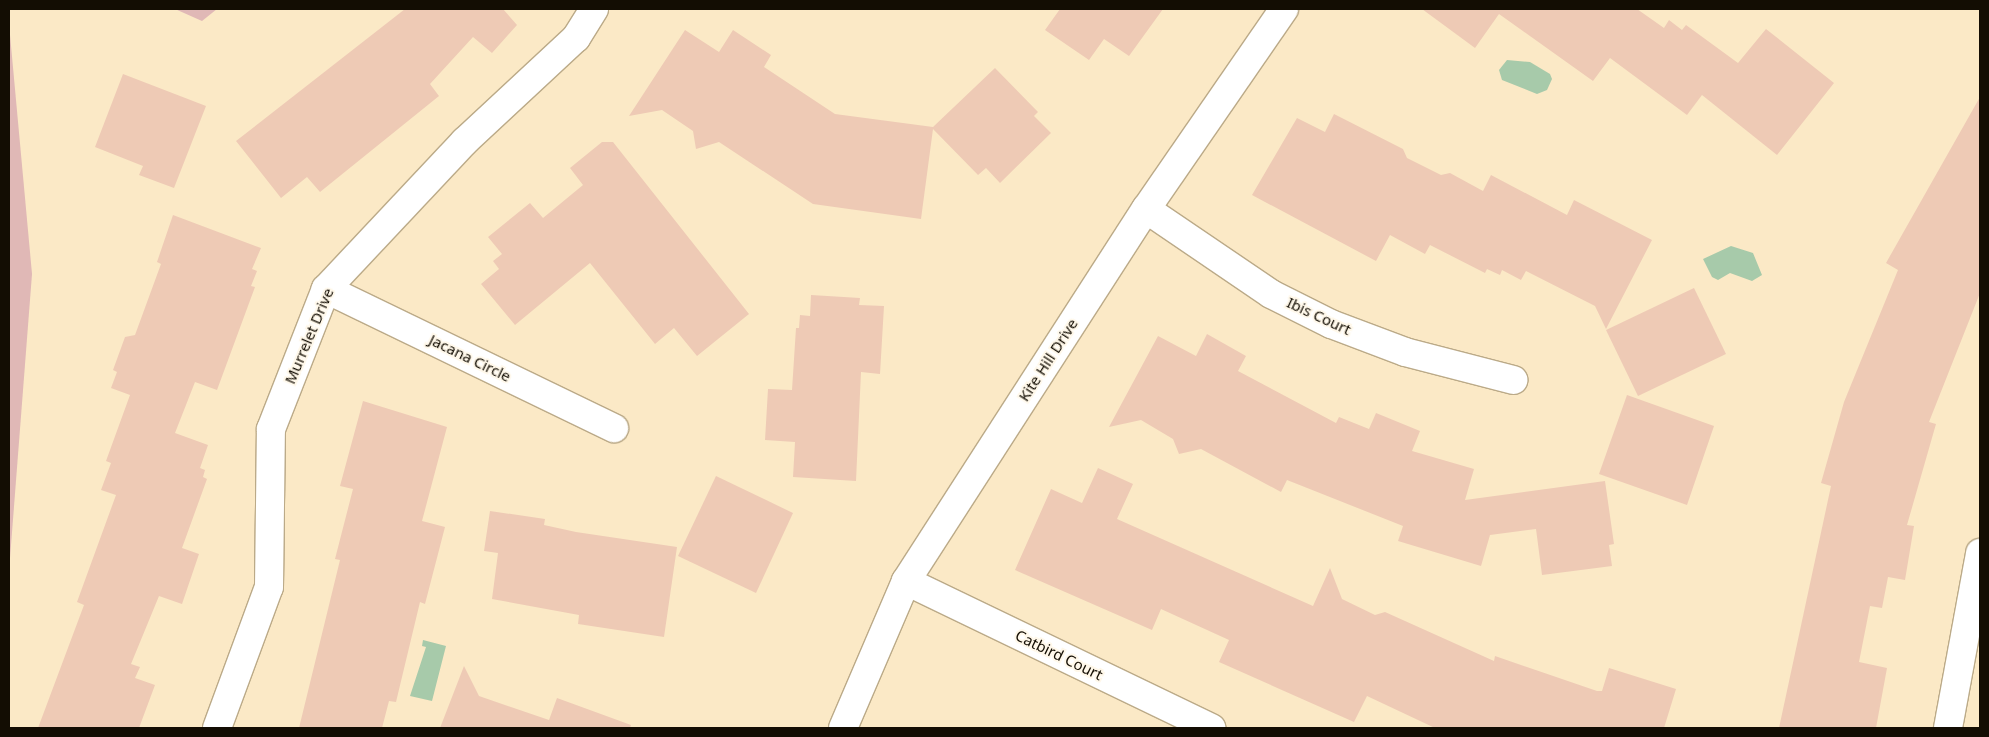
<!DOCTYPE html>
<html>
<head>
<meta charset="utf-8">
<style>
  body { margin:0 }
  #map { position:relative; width:1989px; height:737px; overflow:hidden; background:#fbe9c6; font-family:"Noto Sans",sans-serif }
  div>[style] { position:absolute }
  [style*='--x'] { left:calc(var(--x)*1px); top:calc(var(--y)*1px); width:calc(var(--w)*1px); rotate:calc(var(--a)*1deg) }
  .green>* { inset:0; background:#e0b8b6 }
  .water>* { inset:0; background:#a7caaa }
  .building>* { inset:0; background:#eecab5 }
  .roads { filter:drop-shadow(1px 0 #ba8) drop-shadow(-1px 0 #ba8) drop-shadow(0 1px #ba8) drop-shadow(0 -1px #ba8) }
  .minor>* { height:28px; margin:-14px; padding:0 14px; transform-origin:14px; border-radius:14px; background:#fff }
  .tertiary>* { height:28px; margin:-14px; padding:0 14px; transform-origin:14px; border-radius:14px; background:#fff }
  span { translate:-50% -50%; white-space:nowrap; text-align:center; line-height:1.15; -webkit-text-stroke:4px #fff8ea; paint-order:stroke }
  .street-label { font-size:15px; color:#130d03 }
  .frame { position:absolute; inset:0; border:10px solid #130d03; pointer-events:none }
</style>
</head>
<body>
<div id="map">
  <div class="green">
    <i style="clip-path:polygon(175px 9px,217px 9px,202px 21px)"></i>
    <i style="clip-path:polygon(9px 24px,32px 274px,9px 571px)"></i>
  </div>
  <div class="water">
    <i style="clip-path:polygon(1507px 60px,1530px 62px,1550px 74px,1552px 79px,1547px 90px,1537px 94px,1502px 80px,1499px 70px)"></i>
    <i style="clip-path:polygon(1731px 246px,1753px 253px,1762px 275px,1752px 281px,1730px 273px,1718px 280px,1712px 277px,1703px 259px)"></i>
    <i style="clip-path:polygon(423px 640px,446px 646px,432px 701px,410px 696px,426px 647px,422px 646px)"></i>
  </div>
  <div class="building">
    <i style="clip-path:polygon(405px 9px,503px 9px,517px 25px,492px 53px,473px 37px,430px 84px,439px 96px,320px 192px,307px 177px,281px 198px,236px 141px)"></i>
    <i style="clip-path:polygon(1060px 9px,1163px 9px,1129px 56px,1104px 39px,1089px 60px,1045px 30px)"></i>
    <i style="clip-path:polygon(1422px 9px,1637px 9px,1664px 28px,1669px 20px,1682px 30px,1686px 25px,1738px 63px,1766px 29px,1834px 83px,1777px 155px,1702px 95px,1687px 115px,1610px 58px,1593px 81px,1499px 14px,1475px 48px)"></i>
    <i style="clip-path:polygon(685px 30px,719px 52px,733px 30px,771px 55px,764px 67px,835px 114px,933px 127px,995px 68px,1038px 112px,1034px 116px,1051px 133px,1000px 183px,986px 168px,978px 175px,933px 129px,921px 219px,813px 204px,719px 142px,696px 149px,693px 131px,662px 110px,629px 116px)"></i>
    <i style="clip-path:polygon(123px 74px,206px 106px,174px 188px,139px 175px,143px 166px,95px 147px)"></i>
    <i style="clip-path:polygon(1980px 97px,1980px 293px,1929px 422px,1936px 424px,1907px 525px,1914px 526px,1905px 580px,1888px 577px,1882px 608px,1870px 606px,1859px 662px,1887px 668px,1876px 728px,1779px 728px,1831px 486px,1821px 483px,1844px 402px,1898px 270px,1886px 263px)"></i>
    <i style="clip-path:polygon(1334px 114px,1403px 149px,1407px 158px,1441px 175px,1450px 173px,1483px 191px,1491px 175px,1567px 215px,1574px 200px,1652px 240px,1606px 329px,1595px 306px,1526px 271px,1521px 280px,1502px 270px,1500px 275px,1487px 269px,1485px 273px,1430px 245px,1425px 254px,1390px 235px,1376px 261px,1252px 195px,1297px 118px,1325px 132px)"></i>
    <i style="clip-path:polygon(602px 142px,613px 142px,749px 314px,697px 356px,674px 328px,655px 344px,590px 263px,515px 325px,481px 284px,499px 269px,493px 261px,502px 254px,488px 237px,530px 203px,543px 218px,583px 185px,570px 168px)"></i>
    <i style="clip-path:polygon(173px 215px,261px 248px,252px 269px,257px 271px,251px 286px,255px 287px,217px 390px,195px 382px,175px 433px,208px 445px,200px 468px,205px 470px,203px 477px,207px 479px,182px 548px,199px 554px,182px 604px,159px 596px,131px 664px,140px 667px,135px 678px,155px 685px,139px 728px,38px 728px,84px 605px,77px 602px,116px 495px,101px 490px,111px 463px,106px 461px,130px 395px,111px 388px,117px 372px,113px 370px,125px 337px,135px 335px,161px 264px,157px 262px)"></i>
    <i style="clip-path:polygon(1694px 288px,1726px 354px,1638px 396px,1606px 330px)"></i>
    <i style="clip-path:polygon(811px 295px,860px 298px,859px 305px,884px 306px,880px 374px,861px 372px,856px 481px,793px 477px,795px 442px,765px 440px,768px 389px,792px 390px,796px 328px,799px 328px,800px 315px,810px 316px)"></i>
    <i style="clip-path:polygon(1207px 334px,1246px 356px,1238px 371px,1336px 423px,1339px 417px,1369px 429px,1376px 413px,1420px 431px,1412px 451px,1474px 469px,1465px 500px,1605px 481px,1614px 544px,1609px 545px,1612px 566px,1542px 575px,1536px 529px,1490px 535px,1481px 566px,1398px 541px,1403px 526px,1287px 480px,1281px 492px,1201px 449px,1179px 454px,1173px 439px,1141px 420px,1109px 427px,1158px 336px,1196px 356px)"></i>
    <i style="clip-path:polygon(1627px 395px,1714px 426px,1687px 505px,1599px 474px)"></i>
    <i style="clip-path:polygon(363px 401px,447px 427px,422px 521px,445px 527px,425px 604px,420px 602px,396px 702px,389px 701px,382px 728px,299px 728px,340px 560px,335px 559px,353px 489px,340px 486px)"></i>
    <i style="clip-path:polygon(1098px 468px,1133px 484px,1117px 519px,1313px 606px,1330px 568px,1342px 599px,1375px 615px,1385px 612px,1494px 661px,1495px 656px,1597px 691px,1602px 691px,1609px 668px,1676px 689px,1664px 728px,1435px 728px,1367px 696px,1354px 722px,1219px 662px,1229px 640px,1161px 609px,1152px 630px,1015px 570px,1051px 489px,1082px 503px)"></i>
    <i style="clip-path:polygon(716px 476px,793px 513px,756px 593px,678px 556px)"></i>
    <i style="clip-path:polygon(490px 511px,545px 519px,544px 525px,576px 532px,677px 547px,664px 637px,578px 624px,579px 615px,492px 599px,498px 553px,484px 551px)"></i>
    <i style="clip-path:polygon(464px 666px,479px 696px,549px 720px,557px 698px,631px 725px,630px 728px,440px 728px)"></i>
  </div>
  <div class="roads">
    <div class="minor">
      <i style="--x:1146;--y:209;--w:151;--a:34.2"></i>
      <i style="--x:1271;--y:294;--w:67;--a:26.6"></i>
      <i style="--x:1331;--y:324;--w:79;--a:20.7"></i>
      <i style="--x:1405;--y:352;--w:112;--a:14.5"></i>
      <i style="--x:326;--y:289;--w:320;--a:25.8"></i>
      <i style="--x:906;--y:581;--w:339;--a:25.7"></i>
      <i style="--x:217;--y:728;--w:150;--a:-69.8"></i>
      <i style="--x:269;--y:587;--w:158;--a:-89.3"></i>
      <i style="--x:271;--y:429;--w:150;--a:-68.6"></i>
      <i style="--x:326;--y:289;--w:202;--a:-46.8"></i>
      <i style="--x:464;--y:142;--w:153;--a:-42.9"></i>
      <i style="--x:576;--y:38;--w:34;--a:-58"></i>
      <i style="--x:1948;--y:728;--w:178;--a:-79.6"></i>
    </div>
    <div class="tertiary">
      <i style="--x:843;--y:728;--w:160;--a:-66.8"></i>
      <i style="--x:906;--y:581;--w:443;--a:-57.2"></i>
      <i style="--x:1146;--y:209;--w:243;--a:-55.4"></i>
    </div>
  </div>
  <div class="street-label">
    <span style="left:1319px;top:316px;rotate:25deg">Ibis Court</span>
    <span style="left:309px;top:336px;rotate:-67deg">Murrelet Drive</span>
    <span style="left:470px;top:358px;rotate:26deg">Jacana Circle</span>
    <span style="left:1048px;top:360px;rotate:-57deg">Kite Hill Drive</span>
    <span style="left:1059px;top:655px;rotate:26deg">Catbird Court</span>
  </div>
  <div class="frame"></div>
</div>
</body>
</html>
